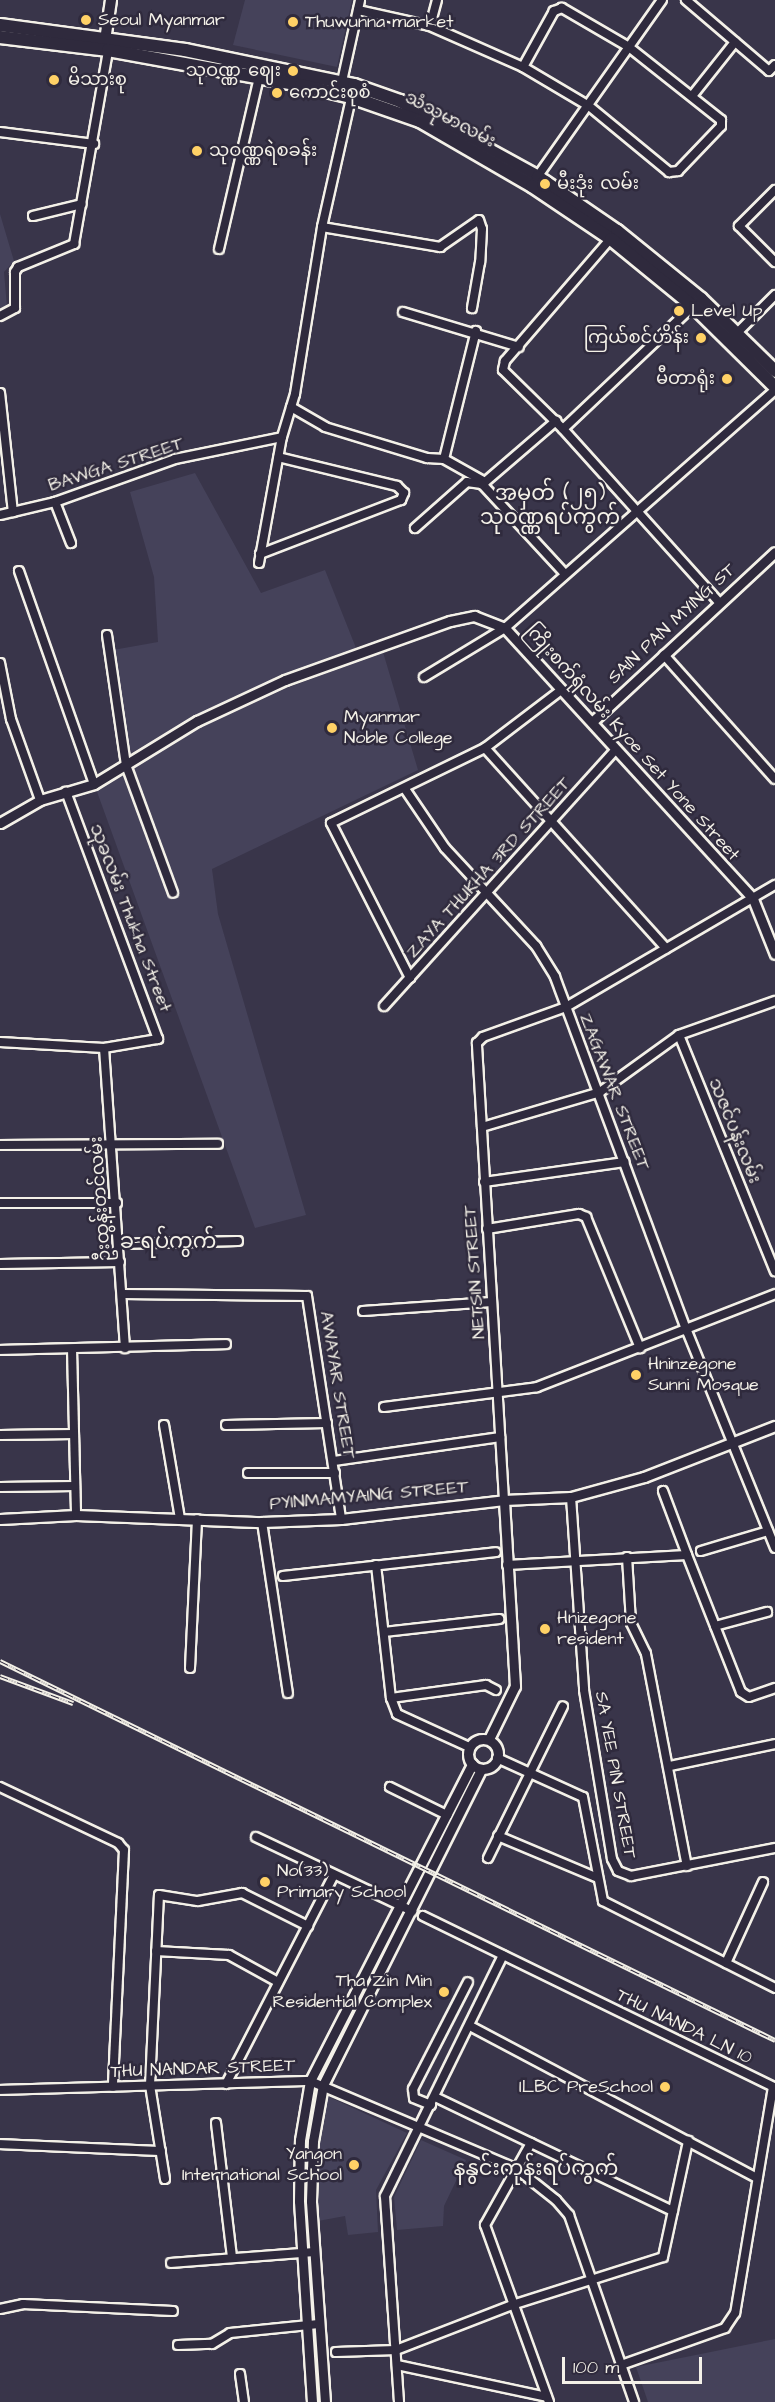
<!DOCTYPE html>
<html>
<head>
<meta charset="utf-8">
<style>
  body { margin:0 }
  #map { position:relative; width:775px; height:2402px; overflow:hidden; background:#39354a; font-family:"Architects Daughter","Noto Sans Myanmar",sans-serif }
  div>[style] { position:absolute }
  [style*='--x'] { left:calc(var(--x)*1px); top:calc(var(--y)*1px); width:calc(var(--w)*1px); rotate:calc(var(--a)*1deg) }
  .built>* { inset:0; background:#45425a }
  .roads { filter:drop-shadow(2px 0 #f4f1e8) drop-shadow(-2px 0 #f4f1e8) drop-shadow(0 2px #f4f1e8) drop-shadow(0 -2px #f4f1e8) }
  .minor>* { height:8px; margin:-4px; padding:0 4px; transform-origin:4px; border-radius:4px; background:#2f2a3d }
  .tertiary>* { height:9px; margin:-4.5px; padding:0 4.5px; transform-origin:4.5px; border-radius:4.5px; background:#2f2a3d }
  .tertiary>.ring { margin:-4.5px; padding:0; box-sizing:content-box; background:none; border:9px solid #2f2a3d; border-radius:50% }
  .secondary>* { height:10px; margin:-5px; padding:0 5px; transform-origin:5px; border-radius:5px; background:#2f2a3d }
  .primary>* { height:12px; margin:-6px; padding:0 6px; transform-origin:6px; border-radius:6px; background:#2f2a3d }
  .rail>* { height:5px; margin-top:-2.5px; transform-origin:0; background:repeating-linear-gradient(90deg,#2f2a3d 0 9px,#f4f1e8 0 18px); box-sizing:border-box; border-block:2px solid #f4f1e8 }
  .dots>* { width:16px; height:16px; translate:-50% -50%; box-sizing:border-box; border:3px solid #2f2a3d; border-radius:50% }
  span { translate:-50% -50%; white-space:nowrap; text-align:center; line-height:1.15; -webkit-text-stroke:5px #2f2a3d; paint-order:stroke }
  .poi-label { font-size:18px; color:#f4f1e8 }
  .left { translate:0 -50%; text-align:left }
  .right { translate:-100% -50%; text-align:right }
  .street-label { font-size:18px; color:#f4f1e8 }
  .quarter-label { font-size:21px; color:#f4f1e8 }
  .scale { position:absolute; left:562px; top:2357px; width:140px; height:27px; box-sizing:border-box; border:3px solid #f4f1e8; border-top:0; padding-left:8px; font-size:18px; line-height:21px; white-space:nowrap; color:#f4f1e8; -webkit-text-stroke:4px #2f2a3d; paint-order:stroke }
</style>
</head>
<body>
<div id="map">
  <div class="built">
    <i style="clip-path:polygon(245px 0,352px 0,337px 67px,233px 45px)"></i>
    <i style="clip-path:polygon(0 214px,14px 261px,4px 272px,7px 307px,0 308px)"></i>
    <i style="clip-path:polygon(195px 473px,261px 593px,325px 570px,356px 648px,282px 675px,196px 715px,128px 755px,113px 650px,158px 642px,154px 577px,130px 492px)"></i>
    <i style="clip-path:polygon(383px 652px,418px 770px,212px 869px,218px 914px,306px 1215px,255px 1228px,96px 789px,199px 728px,287px 688px)"></i>
    <i style="clip-path:polygon(327px 2096px,407px 2133px,376px 2190px,378px 2232px,348px 2235px,345px 2216px,318px 2221px,320px 2140px)"></i>
    <i style="clip-path:polygon(421px 2140px,466px 2160px,444px 2206px,443px 2226px,397px 2230px,394px 2197px)"></i>
    <i style="clip-path:polygon(775px 2339px,775px 2402px,648px 2402px,636px 2367px)"></i>
  </div>
  <div class="roads">
    <div class="minor">
      <i style="--x:686;--y:0;--w:109;--a:40.5"></i>
      <i style="--x:769;--y:71;--w:8;--a:-45"></i>
      <i style="--x:358;--y:10;--w:74;--a:12.5"></i>
      <i style="--x:430;--y:26;--w:102;--a:23.8"></i>
      <i style="--x:523;--y:67;--w:77;--a:30.6"></i>
      <i style="--x:589;--y:106;--w:104;--a:39.5"></i>
      <i style="--x:669;--y:172;--w:9;--a:-6"></i>
      <i style="--x:678;--y:171;--w:62;--a:-46.3"></i>
      <i style="--x:721;--y:126;--w:6;--a:-90"></i>
      <i style="--x:721;--y:120;--w:117;--a:-141.6"></i>
      <i style="--x:629;--y:47;--w:78;--a:-149.8"></i>
      <i style="--x:562;--y:8;--w:9;--a:159"></i>
      <i style="--x:554;--y:11;--w:64;--a:119"></i>
      <i style="--x:430;--y:26;--w:27;--a:-75"></i>
      <i style="--x:341;--y:86;--w:88;--a:-77.5"></i>
      <i style="--x:692;--y:96;--w:69;--a:-51.5"></i>
      <i style="--x:0;--y:132;--w:95;--a:7.3"></i>
      <i style="--x:535;--y:180;--w:220;--a:-54.8"></i>
      <i style="--x:775;--y:190;--w:51;--a:135"></i>
      <i style="--x:739;--y:226;--w:51;--a:45"></i>
      <i style="--x:33;--y:216;--w:50;--a:-13.8"></i>
      <i style="--x:322;--y:227;--w:120;--a:9.6"></i>
      <i style="--x:440;--y:247;--w:47;--a:-34.7"></i>
      <i style="--x:479;--y:220;--w:9;--a:72"></i>
      <i style="--x:482;--y:229;--w:33;--a:93"></i>
      <i style="--x:480;--y:262;--w:47;--a:99.9"></i>
      <i style="--x:612;--y:237;--w:164;--a:130.8"></i>
      <i style="--x:505;--y:361;--w:9;--a:103"></i>
      <i style="--x:503;--y:370;--w:84;--a:44.5"></i>
      <i style="--x:563;--y:429;--w:233;--a:48"></i>
      <i style="--x:219;--y:249;--w:181;--a:-76.9"></i>
      <i style="--x:403;--y:312;--w:121;--a:16.8"></i>
      <i style="--x:0;--y:316;--w:17;--a:-28"></i>
      <i style="--x:15;--y:308;--w:36;--a:-90"></i>
      <i style="--x:15;--y:272;--w:6;--a:-59"></i>
      <i style="--x:18;--y:267;--w:61;--a:-22.3"></i>
      <i style="--x:74;--y:244;--w:201;--a:-80"></i>
      <i style="--x:734;--y:336;--w:58;--a:-45"></i>
      <i style="--x:0;--y:393;--w:120;--a:83.8"></i>
      <i style="--x:291;--y:407;--w:39;--a:30"></i>
      <i style="--x:325;--y:427;--w:107;--a:16.9"></i>
      <i style="--x:427;--y:458;--w:17;--a:3"></i>
      <i style="--x:444;--y:459;--w:47;--a:29.3"></i>
      <i style="--x:485;--y:482;--w:4;--a:146"></i>
      <i style="--x:482;--y:484;--w:122;--a:47.3"></i>
      <i style="--x:563;--y:429;--w:182;--a:-43.4"></i>
      <i style="--x:444;--y:459;--w:132;--a:-76"></i>
      <i style="--x:485;--y:482;--w:94;--a:-40.7"></i>
      <i style="--x:55;--y:502;--w:44;--a:68.7"></i>
      <i style="--x:0;--y:515;--w:57;--a:-13.3"></i>
      <i style="--x:55;--y:502;--w:127;--a:-19.7"></i>
      <i style="--x:175;--y:459;--w:109;--a:-11.6"></i>
      <i style="--x:282;--y:437;--w:45;--a:-73.2"></i>
      <i style="--x:295;--y:394;--w:169;--a:-80.8"></i>
      <i style="--x:322;--y:227;--w:136;--a:-77.3"></i>
      <i style="--x:415;--y:528;--w:69;--a:-41.5"></i>
      <i style="--x:467;--y:482;--w:15;--a:8"></i>
      <i style="--x:260;--y:554;--w:151;--a:-21"></i>
      <i style="--x:401;--y:500;--w:8;--a:-67"></i>
      <i style="--x:404;--y:493;--w:10;--a:-135"></i>
      <i style="--x:397;--y:486;--w:122;--a:-166.3"></i>
      <i style="--x:259;--y:563;--w:128;--a:-79.7"></i>
      <i style="--x:19;--y:571;--w:226;--a:70.6"></i>
      <i style="--x:107;--y:635;--w:131;--a:81.7"></i>
      <i style="--x:126;--y:765;--w:136;--a:69.8"></i>
      <i style="--x:664;--y:655;--w:166;--a:48.2"></i>
      <i style="--x:0;--y:663;--w:57;--a:78.9"></i>
      <i style="--x:11;--y:719;--w:86;--a:70.3"></i>
      <i style="--x:424;--y:677;--w:95;--a:-31.2"></i>
      <i style="--x:505;--y:628;--w:360;--a:-41.4"></i>
      <i style="--x:485;--y:748;--w:270;--a:47.9"></i>
      <i style="--x:405;--y:789;--w:71;--a:55.9"></i>
      <i style="--x:445;--y:848;--w:134;--a:47.1"></i>
      <i style="--x:536;--y:946;--w:36;--a:58"></i>
      <i style="--x:555;--y:977;--w:378;--a:69.6"></i>
      <i style="--x:687;--y:1331;--w:234;--a:67.9"></i>
      <i style="--x:410;--y:978;--w:174;--a:-117"></i>
      <i style="--x:331;--y:823;--w:171;--a:-26"></i>
      <i style="--x:485;--y:748;--w:96;--a:-37.3"></i>
      <i style="--x:384;--y:1006;--w:346;--a:-47.9"></i>
      <i style="--x:679;--y:1035;--w:255;--a:67.9"></i>
      <i style="--x:0;--y:1042;--w:104;--a:3.3"></i>
      <i style="--x:104;--y:1048;--w:55;--a:-9.5"></i>
      <i style="--x:158;--y:1039;--w:264;--a:-110.4"></i>
      <i style="--x:104;--y:1048;--w:301;--a:86"></i>
      <i style="--x:482;--y:1127;--w:123;--a:-16.5"></i>
      <i style="--x:600;--y:1092;--w:97;--a:-35.8"></i>
      <i style="--x:679;--y:1035;--w:102;--a:-19.5"></i>
      <i style="--x:0;--y:1145;--w:218;--a:-0.3"></i>
      <i style="--x:484;--y:1182;--w:142;--a:-8.1"></i>
      <i style="--x:0;--y:1203;--w:117;--a:0"></i>
      <i style="--x:487;--y:1229;--w:93;--a:-9.3"></i>
      <i style="--x:579;--y:1214;--w:8;--a:23"></i>
      <i style="--x:586;--y:1217;--w:142;--a:67.6"></i>
      <i style="--x:119;--y:1244;--w:119;--a:-1.4"></i>
      <i style="--x:0;--y:1264;--w:120;--a:-1"></i>
      <i style="--x:123;--y:1294;--w:184;--a:0.6"></i>
      <i style="--x:307;--y:1296;--w:226;--a:81.3"></i>
      <i style="--x:363;--y:1311;--w:129;--a:-4"></i>
      <i style="--x:72;--y:1349;--w:166;--a:88.6"></i>
      <i style="--x:0;--y:1350;--w:226;--a:-1.5"></i>
      <i style="--x:384;--y:1407;--w:154;--a:-7.4"></i>
      <i style="--x:537;--y:1387;--w:256;--a:-21.3"></i>
      <i style="--x:164;--y:1425;--w:95;--a:80.3"></i>
      <i style="--x:226;--y:1425;--w:101;--a:-1.1"></i>
      <i style="--x:0;--y:1435;--w:74;--a:-0.8"></i>
      <i style="--x:334;--y:1461;--w:168;--a:-8.2"></i>
      <i style="--x:248;--y:1473;--w:87;--a:0"></i>
      <i style="--x:0;--y:1487;--w:75;--a:-0.8"></i>
      <i style="--x:663;--y:1491;--w:68;--a:69.4"></i>
      <i style="--x:571;--y:1497;--w:193;--a:86.1"></i>
      <i style="--x:584;--y:1690;--w:171;--a:80.6"></i>
      <i style="--x:612;--y:1859;--w:13;--a:63"></i>
      <i style="--x:618;--y:1871;--w:14;--a:21"></i>
      <i style="--x:631;--y:1876;--w:147;--a:-11"></i>
      <i style="--x:504;--y:1500;--w:458;--a:-93.4"></i>
      <i style="--x:477;--y:1043;--w:8;--a:-45"></i>
      <i style="--x:483;--y:1037;--w:88;--a:-19.9"></i>
      <i style="--x:566;--y:1007;--w:242;--a:-30.3"></i>
      <i style="--x:262;--y:1522;--w:173;--a:81.4"></i>
      <i style="--x:701;--y:1551;--w:70;--a:-16.6"></i>
      <i style="--x:627;--y:1557;--w:66;--a:86.5"></i>
      <i style="--x:631;--y:1623;--w:34;--a:64"></i>
      <i style="--x:646;--y:1654;--w:216;--a:79.1"></i>
      <i style="--x:376;--y:1565;--w:134;--a:83.6"></i>
      <i style="--x:391;--y:1698;--w:17;--a:69"></i>
      <i style="--x:397;--y:1714;--w:79;--a:24.6"></i>
      <i style="--x:507;--y:1565;--w:180;--a:-3.2"></i>
      <i style="--x:687;--y:1555;--w:147;--a:68.5"></i>
      <i style="--x:741;--y:1692;--w:9;--a:32"></i>
      <i style="--x:749;--y:1697;--w:28;--a:-19"></i>
      <i style="--x:283;--y:1576;--w:214;--a:-6.4"></i>
      <i style="--x:715;--y:1626;--w:54;--a:-15.1"></i>
      <i style="--x:384;--y:1632;--w:116;--a:-6.4"></i>
      <i style="--x:190;--y:1668;--w:149;--a:-87.3"></i>
      <i style="--x:391;--y:1698;--w:96;--a:-7.8"></i>
      <i style="--x:486;--y:1685;--w:11;--a:27"></i>
      <i style="--x:497;--y:1758;--w:94;--a:24.4"></i>
      <i style="--x:583;--y:1797;--w:106;--a:79.1"></i>
      <i style="--x:603;--y:1901;--w:193;--a:26.8"></i>
      <i style="--x:670;--y:1766;--w:107;--a:-11.8"></i>
      <i style="--x:0;--y:1787;--w:131;--a:25.4"></i>
      <i style="--x:118;--y:1843;--w:9;--a:49"></i>
      <i style="--x:124;--y:1850;--w:237;--a:92.7"></i>
      <i style="--x:390;--y:1787;--w:64;--a:26.2"></i>
      <i style="--x:498;--y:1836;--w:108;--a:22.8"></i>
      <i style="--x:256;--y:1837;--w:173;--a:25.4"></i>
      <i style="--x:488;--y:1858;--w:169;--a:-63.7"></i>
      <i style="--x:423;--y:1916;--w:390;--a:26"></i>
      <i style="--x:773;--y:2087;--w:229;--a:99.5"></i>
      <i style="--x:735;--y:2313;--w:18;--a:124"></i>
      <i style="--x:725;--y:2328;--w:110;--a:160.4"></i>
      <i style="--x:156;--y:1951;--w:73;--a:3.1"></i>
      <i style="--x:229;--y:1955;--w:56;--a:28.9"></i>
      <i style="--x:726;--y:1963;--w:89;--a:-65.4"></i>
      <i style="--x:470;--y:2026;--w:325;--a:27.9"></i>
      <i style="--x:226;--y:2084;--w:235;--a:-62.7"></i>
      <i style="--x:0;--y:2090;--w:310;--a:-1.7"></i>
      <i style="--x:310;--y:2081;--w:225;--a:23"></i>
      <i style="--x:517;--y:2169;--w:50;--a:38.5"></i>
      <i style="--x:556;--y:2200;--w:20;--a:49"></i>
      <i style="--x:569;--y:2215;--w:198;--a:70.8"></i>
      <i style="--x:435;--y:2097;--w:264;--a:25.6"></i>
      <i style="--x:431;--y:2105;--w:18;--a:-158"></i>
      <i style="--x:414;--y:2098;--w:9;--a:-96"></i>
      <i style="--x:413;--y:2089;--w:120;--a:-62.8"></i>
      <i style="--x:216;--y:2123;--w:135;--a:83.2"></i>
      <i style="--x:531;--y:2143;--w:94;--a:119.3"></i>
      <i style="--x:485;--y:2225;--w:188;--a:70.1"></i>
      <i style="--x:0;--y:2144;--w:161;--a:2.5"></i>
      <i style="--x:165;--y:2179;--w:95;--a:-99.1"></i>
      <i style="--x:150;--y:2085;--w:190;--a:-87.3"></i>
      <i style="--x:159;--y:1895;--w:39;--a:9"></i>
      <i style="--x:198;--y:1901;--w:45;--a:-10.3"></i>
      <i style="--x:242;--y:1893;--w:74;--a:26.6"></i>
      <i style="--x:171;--y:2263;--w:143;--a:-4.4"></i>
      <i style="--x:0;--y:2309;--w:24;--a:-12"></i>
      <i style="--x:23;--y:2304;--w:150;--a:2.7"></i>
      <i style="--x:178;--y:2345;--w:34;--a:-2"></i>
      <i style="--x:212;--y:2344;--w:21;--a:-31"></i>
      <i style="--x:230;--y:2333;--w:89;--a:-5.8"></i>
      <i style="--x:336;--y:2352;--w:60;--a:-1.9"></i>
      <i style="--x:396;--y:2350;--w:124;--a:-21.2"></i>
      <i style="--x:512;--y:2305;--w:158;--a:-17.6"></i>
      <i style="--x:663;--y:2257;--w:119;--a:-77.8"></i>
      <i style="--x:397;--y:2365;--w:153;--a:12"></i>
      <i style="--x:240;--y:2374;--w:28;--a:82"></i>
      <i style="--x:399;--y:2402;--w:206;--a:-93.9"></i>
      <i style="--x:385;--y:2196;--w:268;--a:-63.9"></i>
    </div>
    <div class="tertiary">
      <i style="--x:593;--y:721;--w:248;--a:-42.9"></i>
      <i style="--x:0;--y:823;--w:46;--a:-29.9"></i>
      <i style="--x:40;--y:800;--w:56;--a:-16.5"></i>
      <i style="--x:94;--y:784;--w:121;--a:-31.5"></i>
      <i style="--x:197;--y:721;--w:97;--a:-25"></i>
      <i style="--x:285;--y:680;--w:175;--a:-19.7"></i>
      <i style="--x:450;--y:621;--w:25;--a:-12"></i>
      <i style="--x:474;--y:616;--w:33;--a:21"></i>
      <i style="--x:505;--y:628;--w:367;--a:47.5"></i>
      <i style="--x:753;--y:899;--w:59;--a:68.2"></i>
      <i style="--x:0;--y:1519;--w:76;--a:-3"></i>
      <i style="--x:76;--y:1515;--w:186;--a:2.2"></i>
      <i style="--x:262;--y:1522;--w:79;--a:-2.2"></i>
      <i style="--x:341;--y:1519;--w:164;--a:-6.6"></i>
      <i style="--x:504;--y:1500;--w:67;--a:-2.6"></i>
      <i style="--x:571;--y:1497;--w:76;--a:-15.3"></i>
      <i style="--x:644;--y:1477;--w:141;--a:-21.3"></i>
      <i class="ring" style="left:468px;top:1739px;width:21px;height:21px"></i>
      <i style="--x:489;--y:1739;--w:59;--a:-63.9"></i>
      <i style="--x:515;--y:1686;--w:186;--a:-93.4"></i>
      <i style="--x:312;--y:2402;--w:201;--a:-93.7"></i>
      <i style="--x:299;--y:2201;--w:61;--a:-89.1"></i>
      <i style="--x:300;--y:2140;--w:60;--a:-80.4"></i>
      <i style="--x:310;--y:2081;--w:356;--a:-62.9"></i>
      <i style="--x:325;--y:2402;--w:201;--a:-94"></i>
      <i style="--x:311;--y:2201;--w:60;--a:-88.1"></i>
      <i style="--x:313;--y:2141;--w:57;--a:-79.9"></i>
      <i style="--x:323;--y:2085;--w:353;--a:-63.4"></i>
    </div>
    <div class="secondary">
      <i style="--x:104;--y:47;--w:48;--a:-81.5"></i>
    </div>
    <div class="primary">
      <i style="--x:0;--y:25;--w:187;--a:7.7"></i>
      <i style="--x:185;--y:50;--w:173;--a:11.7"></i>
      <i style="--x:354;--y:85;--w:49;--a:19.2"></i>
      <i style="--x:400;--y:101;--w:158;--a:28.8"></i>
      <i style="--x:538;--y:177;--w:96;--a:34.4"></i>
      <i style="--x:617;--y:231;--w:108;--a:39"></i>
      <i style="--x:701;--y:299;--w:103;--a:44.2"></i>
      <i style="--x:0;--y:37;--w:109;--a:6.9"></i>
      <i style="--x:108;--y:50;--w:196;--a:10.3"></i>
      <i style="--x:301;--y:85;--w:51;--a:13.5"></i>
      <i style="--x:351;--y:97;--w:73;--a:19.2"></i>
      <i style="--x:420;--y:121;--w:129;--a:30.1"></i>
      <i style="--x:532;--y:186;--w:95;--a:33.9"></i>
      <i style="--x:611;--y:239;--w:106;--a:39.3"></i>
      <i style="--x:693;--y:306;--w:115;--a:44.6"></i>
    </div>
  </div>
  <div class="rail">
    <i style="--x:0;--y:1661;--w:863;--a:26.06"></i>
    <i style="--x:0;--y:1676;--w:78;--a:20.3"></i>
  </div>
  <div class="dots">
    <i style="left:86px;top:20px;background:#ffd166"></i>
    <i style="left:293px;top:22px;background:#ffd166"></i>
    <i style="left:293px;top:71px;background:#ffd166"></i>
    <i style="left:54px;top:80px;background:#ffd166"></i>
    <i style="left:277px;top:93px;background:#ffd166"></i>
    <i style="left:197px;top:151px;background:#ffd166"></i>
    <i style="left:545px;top:184px;background:#ffd166"></i>
    <i style="left:679px;top:311px;background:#ffd166"></i>
    <i style="left:701px;top:338px;background:#ffd166"></i>
    <i style="left:727px;top:379px;background:#ffd166"></i>
    <i style="left:332px;top:728px;background:#ffd166"></i>
    <i style="left:636px;top:1375px;background:#ffd166"></i>
    <i style="left:545px;top:1629px;background:#ffd166"></i>
    <i style="left:265px;top:1882px;background:#ffd166"></i>
    <i style="left:444px;top:1992px;background:#ffd166"></i>
    <i style="left:665px;top:2087px;background:#ffd166"></i>
    <i style="left:354px;top:2165px;background:#ffd166"></i>
  </div>
  <div class="poi-label">
    <span class="left" style="left:98px;top:20px">Seoul Myanmar</span>
    <span class="left" style="left:305px;top:22px">Thuwunna market</span>
    <span class="right" style="left:281px;top:71px">သုဝဏ္ဏ ဈေး</span>
    <span class="left" style="left:68px;top:80px">မိသားစု</span>
    <span class="left" style="left:289px;top:93px">ကောင်းစုစံ</span>
    <span class="left" style="left:209px;top:151px">သုဝဏ္ဏရဲစခန်း</span>
    <span class="left" style="left:557px;top:184px">မီးဒုံး လမ်း</span>
    <span class="left" style="left:691px;top:311px">Level Up</span>
    <span class="right" style="left:689px;top:338px">ကြယ်စင်ဟိန်း</span>
    <span class="right" style="left:715px;top:379px">မီတာရုံး</span>
    <span class="left" style="left:344px;top:728px">Myanmar<br>Noble College</span>
    <span class="left" style="left:648px;top:1375px">Hninzegone<br>Sunni Mosque</span>
    <span class="left" style="left:557px;top:1629px">Hnizegone<br>resident</span>
    <span class="left" style="left:277px;top:1882px">No(33)<br>Primary School</span>
    <span class="right" style="left:432px;top:1992px">Tha Zin Min<br>Residential Complex</span>
    <span class="right" style="left:653px;top:2087px">ILBC PreSchool</span>
    <span class="right" style="left:342px;top:2165px">Yangon<br>International School</span>
  </div>
  <div class="street-label">
    <span style="left:450px;top:120px;rotate:28deg">သံသုမာလမ်း</span>
    <span style="left:116px;top:465px;rotate:-18deg">BAWGA STREET</span>
    <span style="left:672px;top:624px;rotate:-43deg">SAIN PAN MYING ST</span>
    <span style="left:632px;top:743px;rotate:48deg">ကြိုးစက်ရုံလမ်း Kyoe Set Yone Street</span>
    <span style="left:489px;top:868px;rotate:-48deg">ZAYA THUKHA 3RD STREET</span>
    <span style="left:130px;top:918px;rotate:69deg">သုခလမ်း Thukha Street</span>
    <span style="left:614px;top:1092px;rotate:69deg">ZAGAWAR STREET</span>
    <span style="left:734px;top:1131px;rotate:68deg">သဇင်ပန်းလမ်း</span>
    <span style="left:101px;top:1199px;rotate:-94deg">ဦးထွန်းတင်လမ်း</span>
    <span style="left:475px;top:1272px;rotate:-94deg">NETSIN STREET</span>
    <span style="left:337px;top:1385px;rotate:81deg">AWAYAR STREET</span>
    <span style="left:369px;top:1496px;rotate:-5deg">PYINMAMYAING STREET</span>
    <span style="left:615px;top:1775px;rotate:80deg">SA YEE PIN STREET</span>
    <span style="left:684px;top:2027px;rotate:26deg">THU NANDA LN 10</span>
    <span style="left:203px;top:2069px;rotate:-2deg">THU NANDAR STREET</span>
  </div>
  <div class="quarter-label">
    <span style="left:550px;top:506px">အမှတ် (၂၅)<br>သုဝဏ္ဏရပ်ကွက်</span>
    <span style="left:168px;top:1242px">ခ-ရပ်ကွက်</span>
    <span style="left:536px;top:2169px">နနွင်းကုန်းရပ်ကွက်</span>
  </div>
  <div class="scale">100 m</div>
</div>
</body>
</html>
